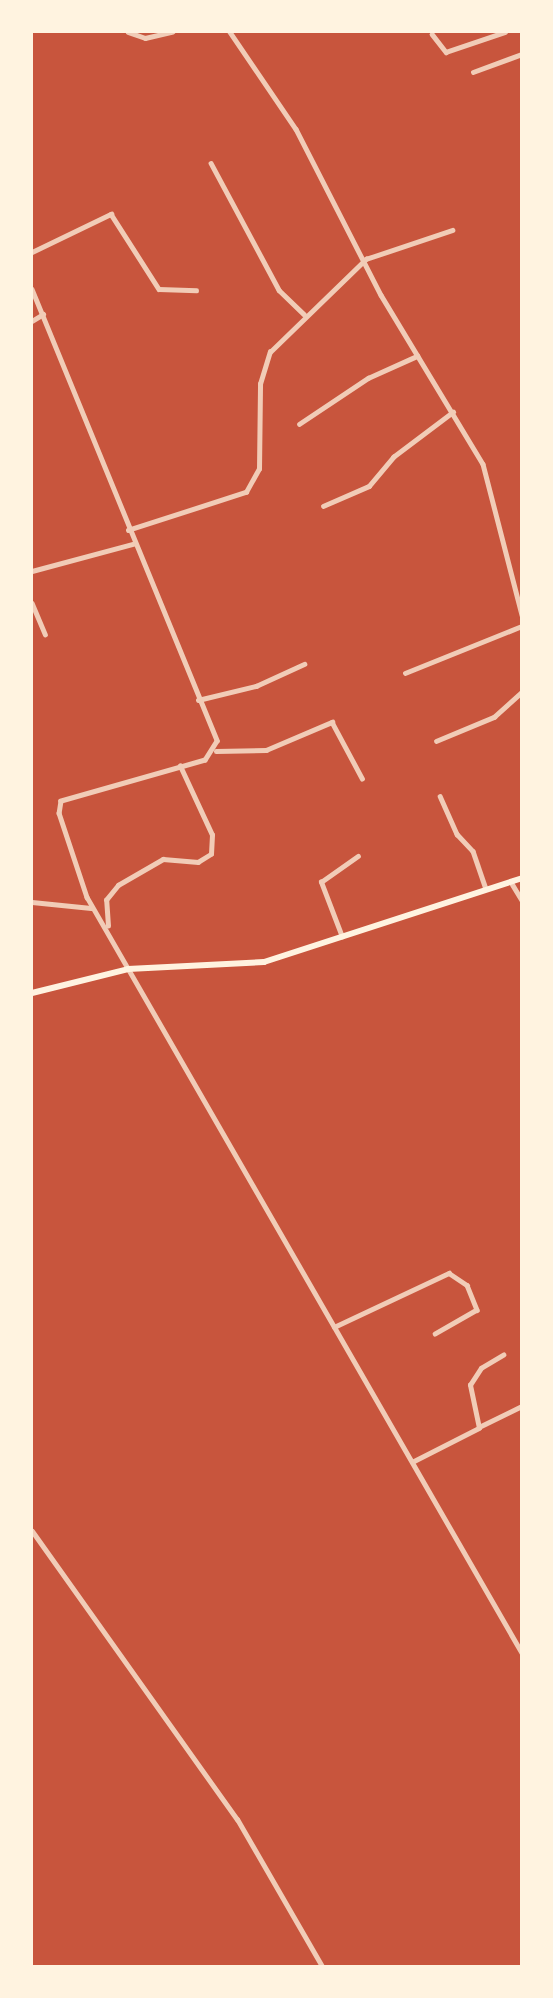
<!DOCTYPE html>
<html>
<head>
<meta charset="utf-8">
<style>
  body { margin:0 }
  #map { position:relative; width:553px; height:1998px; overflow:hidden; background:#c8553d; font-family:"Golos Text",sans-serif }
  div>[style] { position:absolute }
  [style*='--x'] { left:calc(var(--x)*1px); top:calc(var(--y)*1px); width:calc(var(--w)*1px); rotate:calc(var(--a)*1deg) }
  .minor>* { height:4.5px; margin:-2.25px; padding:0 2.25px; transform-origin:2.25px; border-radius:2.25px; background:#f1ccb7 }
  .tertiary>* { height:5px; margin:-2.5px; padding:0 2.5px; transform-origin:2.5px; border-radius:2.5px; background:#f1ccb7 }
  .secondary>* { height:6px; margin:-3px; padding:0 3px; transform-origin:3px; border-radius:3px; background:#fff3e0 }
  span { translate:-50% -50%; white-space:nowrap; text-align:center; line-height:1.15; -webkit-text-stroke:7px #fff3e0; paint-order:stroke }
  .frame { position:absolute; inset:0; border:33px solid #fff3e0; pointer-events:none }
</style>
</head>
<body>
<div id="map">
  <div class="minor">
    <i style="--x:128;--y:32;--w:18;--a:19"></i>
    <i style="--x:145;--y:38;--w:28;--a:-13"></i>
    <i style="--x:230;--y:32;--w:117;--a:55.8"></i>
    <i style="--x:296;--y:129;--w:186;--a:62.9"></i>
    <i style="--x:381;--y:295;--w:197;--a:58.9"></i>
    <i style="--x:483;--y:464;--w:156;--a:75.5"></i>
    <i style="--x:432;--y:34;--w:23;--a:52"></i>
    <i style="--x:446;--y:52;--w:62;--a:-18.7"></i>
    <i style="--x:473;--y:72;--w:52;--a:-20.2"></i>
    <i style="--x:211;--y:163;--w:144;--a:61.8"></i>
    <i style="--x:279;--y:290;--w:35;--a:44"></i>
    <i style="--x:32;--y:252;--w:88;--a:-25.7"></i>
    <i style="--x:111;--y:214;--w:89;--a:57.4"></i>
    <i style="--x:159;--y:289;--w:37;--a:2"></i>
    <i style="--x:32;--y:289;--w:488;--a:67.7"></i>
    <i style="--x:217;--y:741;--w:22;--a:122"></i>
    <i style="--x:205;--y:760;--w:150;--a:164.1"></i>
    <i style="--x:61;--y:801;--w:12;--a:99"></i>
    <i style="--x:59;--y:813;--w:89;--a:71.6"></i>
    <i style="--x:87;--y:897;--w:872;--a:60.08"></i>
    <i style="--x:32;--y:321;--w:13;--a:-32"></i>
    <i style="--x:299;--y:424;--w:83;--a:-33.7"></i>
    <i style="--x:368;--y:378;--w:54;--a:-24.2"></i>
    <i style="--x:323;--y:506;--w:50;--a:-23.5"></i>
    <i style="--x:369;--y:486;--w:38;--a:-50"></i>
    <i style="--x:393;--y:457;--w:75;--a:-36.9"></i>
    <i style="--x:128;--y:530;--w:124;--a:-17.9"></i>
    <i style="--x:246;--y:492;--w:26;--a:-61"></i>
    <i style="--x:259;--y:469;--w:85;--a:-89.3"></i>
    <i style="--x:260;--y:384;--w:34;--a:-73"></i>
    <i style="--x:270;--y:352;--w:134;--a:-44.1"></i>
    <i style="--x:366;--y:259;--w:91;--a:-18.6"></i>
    <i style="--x:32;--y:571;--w:105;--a:-15"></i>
    <i style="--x:32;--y:603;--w:34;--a:67"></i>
    <i style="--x:405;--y:673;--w:126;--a:-21.9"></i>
    <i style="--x:198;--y:700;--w:60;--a:-13.6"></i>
    <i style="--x:256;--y:686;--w:53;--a:-24.6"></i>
    <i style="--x:436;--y:741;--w:63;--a:-22.5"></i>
    <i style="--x:494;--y:717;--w:38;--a:-42"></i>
    <i style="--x:216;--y:751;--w:50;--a:-1.1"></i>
    <i style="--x:266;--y:750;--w:72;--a:-23"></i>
    <i style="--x:332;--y:722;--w:64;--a:61.8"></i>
    <i style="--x:440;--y:796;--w:42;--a:65.9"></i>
    <i style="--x:457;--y:834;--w:23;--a:47"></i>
    <i style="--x:473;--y:851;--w:40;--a:71.1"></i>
    <i style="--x:511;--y:882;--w:21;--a:59"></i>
    <i style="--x:32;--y:902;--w:59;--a:5.8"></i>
    <i style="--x:108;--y:926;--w:26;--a:-94"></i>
    <i style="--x:106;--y:900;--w:19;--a:-51"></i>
    <i style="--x:118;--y:885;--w:52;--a:-30"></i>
    <i style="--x:163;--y:859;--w:35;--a:5"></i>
    <i style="--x:198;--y:862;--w:15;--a:-32"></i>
    <i style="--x:211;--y:854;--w:19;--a:-87"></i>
    <i style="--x:212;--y:835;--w:76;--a:-114.9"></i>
    <i style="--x:342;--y:937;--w:59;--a:-110.9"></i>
    <i style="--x:321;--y:882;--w:45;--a:-35.1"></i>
    <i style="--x:334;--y:1327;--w:127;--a:-25.2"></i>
    <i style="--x:449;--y:1273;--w:22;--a:34"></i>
    <i style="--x:467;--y:1285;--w:27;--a:68"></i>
    <i style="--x:477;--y:1310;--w:48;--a:150.3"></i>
    <i style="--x:481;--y:1426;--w:46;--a:-26"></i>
    <i style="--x:412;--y:1462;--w:75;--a:-26.9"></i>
    <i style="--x:479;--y:1428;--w:44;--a:-101.8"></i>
    <i style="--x:470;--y:1385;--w:20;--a:-57"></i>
    <i style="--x:481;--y:1368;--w:26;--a:-31"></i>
  </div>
  <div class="tertiary">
    <i style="--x:32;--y:1531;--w:354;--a:54.6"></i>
    <i style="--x:237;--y:1819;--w:170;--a:60"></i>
  </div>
  <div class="secondary">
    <i style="--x:32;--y:993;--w:99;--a:-14"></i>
    <i style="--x:128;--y:969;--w:136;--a:-2.9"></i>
    <i style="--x:264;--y:962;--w:271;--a:-18"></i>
  </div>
  <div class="frame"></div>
</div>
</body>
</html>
